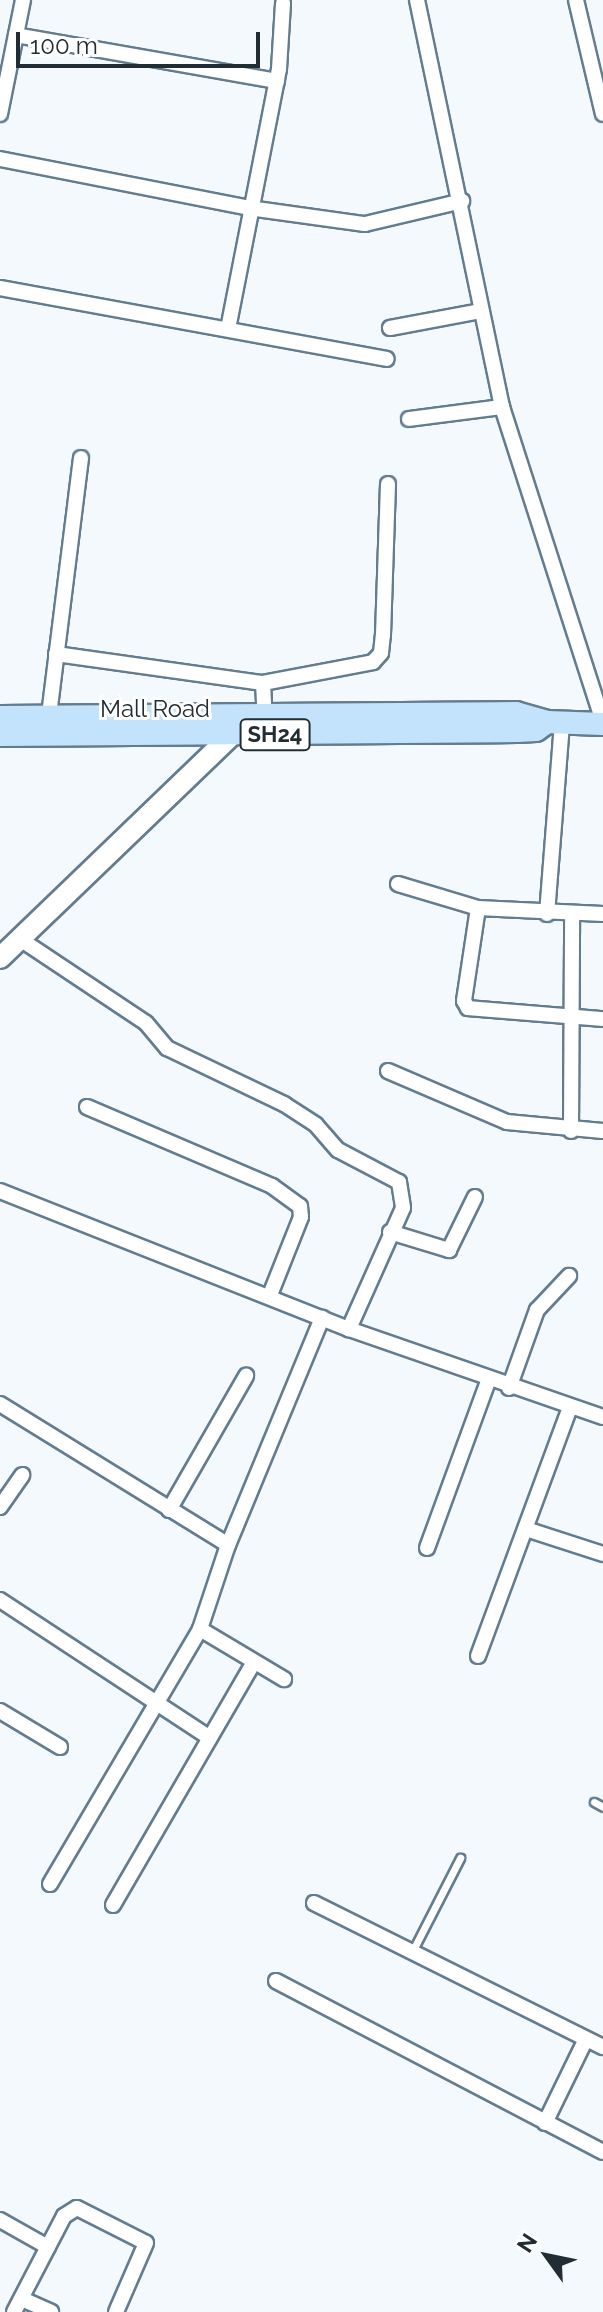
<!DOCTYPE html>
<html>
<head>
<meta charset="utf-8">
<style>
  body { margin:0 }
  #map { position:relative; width:603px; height:2312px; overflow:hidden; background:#f4f9fe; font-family:Raleway,sans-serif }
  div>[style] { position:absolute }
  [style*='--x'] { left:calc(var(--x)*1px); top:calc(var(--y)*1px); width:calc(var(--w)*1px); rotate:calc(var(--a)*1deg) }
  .roads { filter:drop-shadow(2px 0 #637c8f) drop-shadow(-2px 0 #637c8f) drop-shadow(0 2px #637c8f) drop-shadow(0 -2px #637c8f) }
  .service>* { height:7px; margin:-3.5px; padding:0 3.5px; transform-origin:3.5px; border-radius:3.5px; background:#fff }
  .minor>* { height:14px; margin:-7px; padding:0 7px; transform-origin:7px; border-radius:7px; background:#fff }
  .secondary>* { height:20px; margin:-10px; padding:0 10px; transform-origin:10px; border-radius:10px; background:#fff }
  .primary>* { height:22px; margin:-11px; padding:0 11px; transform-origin:11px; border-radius:11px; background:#c2e3fb }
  span { translate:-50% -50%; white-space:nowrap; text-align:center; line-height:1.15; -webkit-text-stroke:6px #fff; paint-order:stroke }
  .shield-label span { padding:2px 6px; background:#fff; border:2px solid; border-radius:6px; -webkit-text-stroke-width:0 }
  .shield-label { font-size:22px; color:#212c33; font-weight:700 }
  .street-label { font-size:24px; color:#212c33 }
  .north { position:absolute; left:507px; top:2216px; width:80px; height:80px; -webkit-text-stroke:6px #fff; paint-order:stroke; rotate:303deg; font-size:22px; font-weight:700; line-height:32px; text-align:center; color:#212c33 }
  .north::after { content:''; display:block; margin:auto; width:28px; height:36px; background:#212c33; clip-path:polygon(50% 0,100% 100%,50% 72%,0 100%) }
  .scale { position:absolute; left:16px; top:32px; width:244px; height:36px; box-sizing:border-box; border:4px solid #212c33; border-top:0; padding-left:10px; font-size:24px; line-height:28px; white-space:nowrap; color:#212c33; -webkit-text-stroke:6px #fff; paint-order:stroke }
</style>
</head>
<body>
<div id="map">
  <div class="roads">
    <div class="service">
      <i style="--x:594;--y:1802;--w:10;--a:29"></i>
      <i style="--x:412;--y:1952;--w:106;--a:-62.9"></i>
    </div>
    <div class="minor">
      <i style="--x:417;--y:0;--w:416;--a:78.2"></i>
      <i style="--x:502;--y:407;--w:330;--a:72.2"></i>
      <i style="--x:576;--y:0;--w:117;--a:76.7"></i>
      <i style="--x:16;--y:35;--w:265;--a:10"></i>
      <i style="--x:0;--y:114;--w:116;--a:-78.6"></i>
      <i style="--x:0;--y:159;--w:254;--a:11.1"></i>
      <i style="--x:249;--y:208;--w:117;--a:7.9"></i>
      <i style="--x:365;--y:224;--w:100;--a:-13.3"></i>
      <i style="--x:0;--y:288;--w:393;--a:10.4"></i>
      <i style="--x:390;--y:328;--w:93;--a:-10.6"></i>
      <i style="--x:228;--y:329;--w:265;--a:-78.9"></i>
      <i style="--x:279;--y:69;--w:66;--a:-86.5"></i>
      <i style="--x:409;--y:419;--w:94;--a:-7.4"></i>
      <i style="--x:56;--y:654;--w:209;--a:8"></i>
      <i style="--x:263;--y:683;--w:112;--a:-10.8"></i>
      <i style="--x:373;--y:662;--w:12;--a:-48"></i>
      <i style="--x:381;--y:653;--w:18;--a:-84"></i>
      <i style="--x:383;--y:635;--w:151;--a:-88.1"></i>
      <i style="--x:263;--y:683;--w:40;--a:87.1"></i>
      <i style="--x:48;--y:723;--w:267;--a:-82.9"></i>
      <i style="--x:398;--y:884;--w:84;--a:16.7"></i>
      <i style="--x:478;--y:908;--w:125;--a:2.7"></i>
      <i style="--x:478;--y:908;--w:94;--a:98.6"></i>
      <i style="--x:464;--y:1001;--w:8;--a:60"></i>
      <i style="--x:468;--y:1008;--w:135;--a:4.7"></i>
      <i style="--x:547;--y:914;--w:192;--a:-85.5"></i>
      <i style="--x:20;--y:939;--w:151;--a:33.7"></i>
      <i style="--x:146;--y:1023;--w:33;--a:50"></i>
      <i style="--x:167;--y:1048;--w:130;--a:25.6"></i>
      <i style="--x:284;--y:1104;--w:38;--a:33"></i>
      <i style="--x:316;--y:1125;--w:33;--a:49"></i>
      <i style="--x:338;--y:1150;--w:69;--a:27.7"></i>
      <i style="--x:399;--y:1182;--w:26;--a:81"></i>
      <i style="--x:403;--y:1208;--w:133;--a:114.1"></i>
      <i style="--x:388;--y:1071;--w:129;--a:23.2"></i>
      <i style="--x:507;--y:1122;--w:96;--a:5.4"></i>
      <i style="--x:87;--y:1107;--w:201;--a:23.1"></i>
      <i style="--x:272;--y:1186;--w:34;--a:36"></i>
      <i style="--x:300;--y:1206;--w:11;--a:85"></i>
      <i style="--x:301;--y:1217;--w:84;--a:111.7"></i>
      <i style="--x:571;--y:1131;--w:218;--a:-89.7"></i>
      <i style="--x:0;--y:1191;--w:375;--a:21.6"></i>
      <i style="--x:349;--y:1329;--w:269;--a:19.1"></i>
      <i style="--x:390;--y:1232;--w:62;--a:17"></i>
      <i style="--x:449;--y:1250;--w:59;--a:-63.9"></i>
      <i style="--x:509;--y:1388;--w:83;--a:-70.3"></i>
      <i style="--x:537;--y:1310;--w:47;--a:-46.7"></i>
      <i style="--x:0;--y:1404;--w:268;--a:31.7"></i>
      <i style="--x:0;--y:1507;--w:39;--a:-55"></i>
      <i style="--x:169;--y:1510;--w:155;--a:-60.1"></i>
      <i style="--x:526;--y:1529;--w:81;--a:18"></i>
      <i style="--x:427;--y:1548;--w:178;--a:-69.9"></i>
      <i style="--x:0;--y:1600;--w:251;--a:33.3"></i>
      <i style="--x:200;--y:1629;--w:98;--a:30.8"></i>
      <i style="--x:478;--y:1656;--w:265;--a:-69.7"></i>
      <i style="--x:0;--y:1711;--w:70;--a:31"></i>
      <i style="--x:50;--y:1884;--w:296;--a:-59.5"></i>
      <i style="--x:200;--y:1629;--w:89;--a:-71.6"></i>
      <i style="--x:228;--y:1545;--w:246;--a:-67.5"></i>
      <i style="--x:314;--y:1903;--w:323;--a:26.5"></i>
      <i style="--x:113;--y:1905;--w:281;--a:-59.9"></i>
      <i style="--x:276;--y:1981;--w:369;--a:27.6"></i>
      <i style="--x:545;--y:2123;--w:93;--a:-64"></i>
      <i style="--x:0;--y:2220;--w:55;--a:29.4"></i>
      <i style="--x:22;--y:2299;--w:32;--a:24"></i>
      <i style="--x:14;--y:2312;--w:108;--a:-62.5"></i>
      <i style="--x:64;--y:2216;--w:15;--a:-32"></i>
      <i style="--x:77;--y:2208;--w:77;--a:26.9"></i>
      <i style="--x:146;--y:2243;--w:75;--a:113.5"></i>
    </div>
    <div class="secondary">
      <i style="--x:0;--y:958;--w:335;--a:-43.9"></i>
    </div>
    <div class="primary">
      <i style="--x:0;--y:717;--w:516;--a:-0.44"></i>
      <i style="--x:516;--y:713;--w:32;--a:16"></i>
      <i style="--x:547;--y:722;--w:56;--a:2"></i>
      <i style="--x:0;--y:735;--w:517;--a:-0.44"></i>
      <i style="--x:517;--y:731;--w:19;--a:-3"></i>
      <i style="--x:536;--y:730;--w:14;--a:-36"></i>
    </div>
  </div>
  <div class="shield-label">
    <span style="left:275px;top:735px">SH24</span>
  </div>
  <div class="street-label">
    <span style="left:155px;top:709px">Mall Road</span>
  </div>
  <div class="north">N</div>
  <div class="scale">100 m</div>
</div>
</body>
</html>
